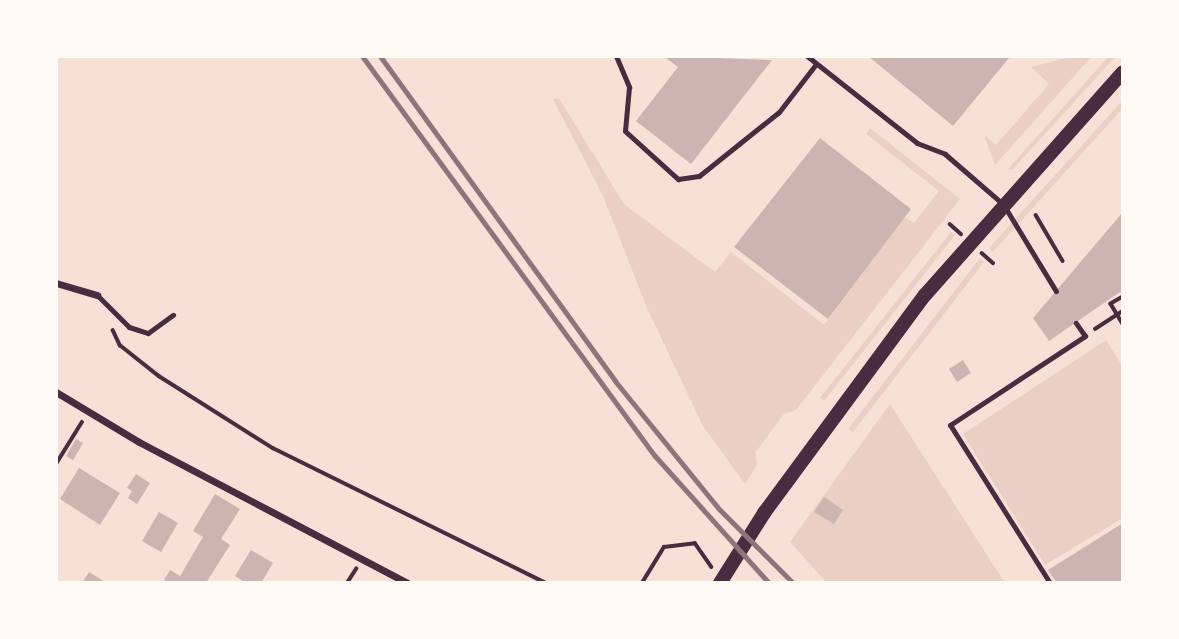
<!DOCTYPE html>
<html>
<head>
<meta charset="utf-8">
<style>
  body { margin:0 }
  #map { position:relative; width:1179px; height:639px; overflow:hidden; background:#f7e1d7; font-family:"Fira Sans Condensed",sans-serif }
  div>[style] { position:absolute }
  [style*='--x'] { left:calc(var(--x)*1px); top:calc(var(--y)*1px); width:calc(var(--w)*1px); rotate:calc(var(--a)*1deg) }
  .green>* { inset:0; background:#ebcfc5 }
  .building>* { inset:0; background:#ccb4b1 }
  .path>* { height:3.5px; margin:-1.75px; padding:0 1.75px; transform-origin:1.75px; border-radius:1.75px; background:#4a2c40 }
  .service>* { height:5px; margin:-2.5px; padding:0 2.5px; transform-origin:2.5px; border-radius:2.5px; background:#4a2c40 }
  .minor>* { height:7px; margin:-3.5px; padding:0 3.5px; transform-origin:3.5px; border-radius:3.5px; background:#4a2c40 }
  .secondary>* { height:14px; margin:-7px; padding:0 7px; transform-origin:7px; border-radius:7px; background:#4a2c40 }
  .rail>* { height:5px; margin:-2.5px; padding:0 2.5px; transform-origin:2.5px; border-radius:2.5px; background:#8f747c }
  span { translate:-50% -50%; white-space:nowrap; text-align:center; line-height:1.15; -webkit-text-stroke:5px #fffaf5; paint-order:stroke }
  .frame { position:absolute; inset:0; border:58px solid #fffaf5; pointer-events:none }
</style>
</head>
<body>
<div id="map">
  <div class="green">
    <i style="clip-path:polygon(1074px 56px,1092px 56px,995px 165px,984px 135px,996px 145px,1049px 84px,1031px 67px)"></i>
    <i style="clip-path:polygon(1109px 56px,1116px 56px,1013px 169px,1007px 170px)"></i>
    <i style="clip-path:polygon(559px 98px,624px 204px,715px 272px,731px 252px,824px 325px,905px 217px,914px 223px,939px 191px,866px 134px,870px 128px,960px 199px,796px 410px,784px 414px,755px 453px,757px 465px,745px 484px,703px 426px,647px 308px,603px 196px,553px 99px)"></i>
    <i style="clip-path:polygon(1123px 100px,1123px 108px,993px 252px,989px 248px)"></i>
    <i style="clip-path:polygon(951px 232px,955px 235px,824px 401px,820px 398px)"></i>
    <i style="clip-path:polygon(980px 258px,984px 262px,853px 432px,848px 429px)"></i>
    <i style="clip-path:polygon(1106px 340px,1123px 367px,1123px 518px,1045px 565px,963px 434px)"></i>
    <i style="clip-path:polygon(890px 404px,1005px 583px,827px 583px,790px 542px)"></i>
  </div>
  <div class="building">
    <i style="clip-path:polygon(663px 56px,772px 60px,691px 164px,636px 121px,678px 67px)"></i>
    <i style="clip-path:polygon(868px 56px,1008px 56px,1009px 58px,953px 126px)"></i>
    <i style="clip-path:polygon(820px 138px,911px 209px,828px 319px,734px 247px)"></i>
    <i style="clip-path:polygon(1123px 212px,1123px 297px,1120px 292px,1049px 341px,1033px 318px)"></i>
    <i style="clip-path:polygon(963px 360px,971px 373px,957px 382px,949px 369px)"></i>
    <i style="clip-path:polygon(76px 439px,83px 443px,73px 460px,66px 456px)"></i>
    <i style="clip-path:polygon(79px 468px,120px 493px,100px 525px,60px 499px)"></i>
    <i style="clip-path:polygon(136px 474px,150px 483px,137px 504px,128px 498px,132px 491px,127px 488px)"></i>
    <i style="clip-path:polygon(215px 494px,240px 509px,221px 539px,230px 545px,206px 583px,170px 583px,164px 580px,170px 570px,180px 576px,203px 537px,193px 531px)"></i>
    <i style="clip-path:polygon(824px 497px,843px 510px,834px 524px,814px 512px)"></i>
    <i style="clip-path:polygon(159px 512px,178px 523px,161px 552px,142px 541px)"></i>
    <i style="clip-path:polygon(1123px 523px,1123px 583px,1057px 583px,1048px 570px)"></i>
    <i style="clip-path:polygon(251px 550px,273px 563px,261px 583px,246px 583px,235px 576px)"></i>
    <i style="clip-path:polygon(89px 572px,107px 583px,82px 583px)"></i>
  </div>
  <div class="path">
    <i style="--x:1036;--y:215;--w:53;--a:59.6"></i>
    <i style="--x:950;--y:224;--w:15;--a:42"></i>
    <i style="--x:982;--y:253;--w:15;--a:42"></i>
    <i style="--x:1123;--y:297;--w:14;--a:150"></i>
    <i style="--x:1111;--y:304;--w:23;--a:59"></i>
    <i style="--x:1095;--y:329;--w:33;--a:-33"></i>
    <i style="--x:113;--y:330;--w:17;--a:65"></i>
    <i style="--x:120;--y:345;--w:50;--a:38.5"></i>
    <i style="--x:159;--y:376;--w:135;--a:32.3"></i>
    <i style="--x:273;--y:448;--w:305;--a:26.3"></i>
    <i style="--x:56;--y:464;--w:49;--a:-58.2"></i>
    <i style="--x:347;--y:583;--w:17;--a:-57"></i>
    <i style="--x:642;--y:583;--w:42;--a:-58.6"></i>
    <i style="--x:664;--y:547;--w:31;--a:-7"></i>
    <i style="--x:695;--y:543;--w:29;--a:55"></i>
  </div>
  <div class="service">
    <i style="--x:616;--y:56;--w:34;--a:67"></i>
    <i style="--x:629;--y:87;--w:44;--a:95.2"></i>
    <i style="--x:625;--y:131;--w:72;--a:42.2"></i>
    <i style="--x:678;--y:179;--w:21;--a:-8"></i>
    <i style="--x:699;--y:176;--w:102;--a:-38.7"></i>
    <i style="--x:779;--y:112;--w:61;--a:-52.4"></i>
    <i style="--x:807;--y:56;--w:140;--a:38.3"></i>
    <i style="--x:917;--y:143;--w:30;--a:21"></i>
    <i style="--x:945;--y:154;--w:77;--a:40.8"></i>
    <i style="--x:1003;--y:204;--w:102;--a:58.7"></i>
    <i style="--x:97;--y:295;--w:45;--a:45"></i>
    <i style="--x:129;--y:327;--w:20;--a:18"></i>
    <i style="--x:148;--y:333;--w:31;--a:-36"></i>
    <i style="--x:1050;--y:583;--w:187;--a:-122.3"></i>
    <i style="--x:950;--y:425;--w:162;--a:-33.4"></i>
    <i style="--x:1085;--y:336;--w:16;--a:-125"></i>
  </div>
  <div class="minor">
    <i style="--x:56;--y:283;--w:43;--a:16.3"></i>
    <i style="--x:56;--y:392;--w:97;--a:31.1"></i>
    <i style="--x:139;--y:442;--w:303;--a:27.7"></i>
  </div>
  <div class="secondary">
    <i style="--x:720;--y:583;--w:83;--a:-57.8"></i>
    <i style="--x:764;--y:513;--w:271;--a:-53.6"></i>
    <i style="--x:925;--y:295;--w:298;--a:-48.4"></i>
  </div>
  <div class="rail">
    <i style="--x:362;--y:56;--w:496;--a:53.8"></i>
    <i style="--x:655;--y:456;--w:171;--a:48.1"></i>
    <i style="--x:380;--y:56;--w:401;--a:54.1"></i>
    <i style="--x:615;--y:381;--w:165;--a:50.9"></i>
    <i style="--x:719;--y:509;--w:105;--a:45"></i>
  </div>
  <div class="frame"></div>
</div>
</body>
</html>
